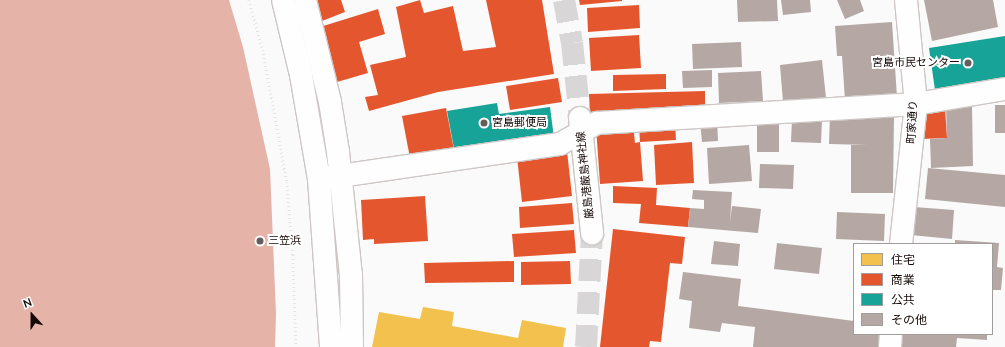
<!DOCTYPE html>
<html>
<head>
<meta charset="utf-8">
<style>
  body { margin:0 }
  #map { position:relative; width:1005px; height:347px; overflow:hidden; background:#fafafa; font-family:"Nunito Sans","Noto Sans JP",sans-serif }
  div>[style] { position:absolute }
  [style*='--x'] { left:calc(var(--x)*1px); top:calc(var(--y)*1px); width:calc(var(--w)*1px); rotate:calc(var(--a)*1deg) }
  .water>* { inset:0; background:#e5b3a7 }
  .homes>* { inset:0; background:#f2c14e }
  .shops>* { inset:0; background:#e4572e }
  .public>* { inset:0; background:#17a398 }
  .building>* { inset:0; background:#b4a7a4 }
  .major-tunnel>* { height:22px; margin-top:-11px; transform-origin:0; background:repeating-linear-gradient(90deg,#d8d6d6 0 22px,transparent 0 33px) }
  .path>* { height:2.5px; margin-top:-1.25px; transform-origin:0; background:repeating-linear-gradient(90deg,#e4e4e4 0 1px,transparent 0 4px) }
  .roads { filter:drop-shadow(1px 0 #cdc6c4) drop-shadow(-1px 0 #cdc6c4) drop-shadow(0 1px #cdc6c4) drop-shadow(0 -1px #cdc6c4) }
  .minor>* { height:22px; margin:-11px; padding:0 11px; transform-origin:11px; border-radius:11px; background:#fefefe }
  .major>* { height:22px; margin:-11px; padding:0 11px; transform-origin:11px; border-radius:11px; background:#fefefe }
  .dots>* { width:11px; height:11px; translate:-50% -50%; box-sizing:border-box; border:2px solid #fff; border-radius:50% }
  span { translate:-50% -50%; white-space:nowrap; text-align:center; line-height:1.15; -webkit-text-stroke:4px #fff; paint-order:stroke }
  .poi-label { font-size:11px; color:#150907 }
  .right { translate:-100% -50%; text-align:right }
  .left { translate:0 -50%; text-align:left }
  .street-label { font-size:11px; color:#150907 }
  .legend { position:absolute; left:853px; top:243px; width:140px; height:92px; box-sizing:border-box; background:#fff; border:1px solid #a19d9c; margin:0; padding:5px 7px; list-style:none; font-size:12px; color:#150907 }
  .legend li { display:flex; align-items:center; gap:8px; height:20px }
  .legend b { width:20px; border:1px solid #a19d9c }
  .north { position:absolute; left:12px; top:295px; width:40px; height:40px; -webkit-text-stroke:3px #fff; paint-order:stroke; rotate:339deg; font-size:11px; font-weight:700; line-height:16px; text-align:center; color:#150907 }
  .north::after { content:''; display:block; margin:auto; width:14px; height:18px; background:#150907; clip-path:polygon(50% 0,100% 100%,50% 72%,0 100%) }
</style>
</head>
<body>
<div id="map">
  <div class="water">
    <i style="clip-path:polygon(0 0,229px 0,243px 47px,270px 169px,276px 314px,275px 347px,0 347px)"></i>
  </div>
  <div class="homes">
    <i style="clip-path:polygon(423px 307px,454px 312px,452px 326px,518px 338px,522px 320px,566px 328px,563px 347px,372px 347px,379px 312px,420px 319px)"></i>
  </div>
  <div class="shops">
    <i style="clip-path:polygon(314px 0,341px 0,345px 12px,322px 21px)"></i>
    <i style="clip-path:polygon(420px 0,424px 13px,453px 6px,463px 51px,496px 47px,486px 0,542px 0,554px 74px,438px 92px,369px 111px,365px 97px,378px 95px,370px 65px,406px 57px,396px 7px)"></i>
    <i style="clip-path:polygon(579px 0,622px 0,622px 1px,580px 5px)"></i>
    <i style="clip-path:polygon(639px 5px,640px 28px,588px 32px,587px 8px)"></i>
    <i style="clip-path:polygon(378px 9px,385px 34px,359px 42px,368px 73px,337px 82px,320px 27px)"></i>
    <i style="clip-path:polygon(639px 35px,641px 68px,591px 71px,589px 38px)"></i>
    <i style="clip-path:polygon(666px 74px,666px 89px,613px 91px,613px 75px)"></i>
    <i style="clip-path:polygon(558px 78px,562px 102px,510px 110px,506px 86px)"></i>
    <i style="clip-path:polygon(705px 91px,705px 111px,590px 115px,589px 94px)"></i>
    <i style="clip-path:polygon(945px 107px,947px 138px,921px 139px,920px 108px)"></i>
    <i style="clip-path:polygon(446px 108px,454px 150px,410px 158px,402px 116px)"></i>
    <i style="clip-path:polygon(675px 122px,676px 140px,640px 142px,639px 125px)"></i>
    <i style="clip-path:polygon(633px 124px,635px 143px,640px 142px,643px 181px,600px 184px,596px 127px)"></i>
    <i style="clip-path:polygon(692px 142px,694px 183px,656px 185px,654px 145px)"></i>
    <i style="clip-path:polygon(567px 151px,572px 196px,522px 202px,517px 157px)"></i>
    <i style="clip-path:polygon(613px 186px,657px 188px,656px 205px,690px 208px,688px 227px,639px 223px,641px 204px,613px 203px)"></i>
    <i style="clip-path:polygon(425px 196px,428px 241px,374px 244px,374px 239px,363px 240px,361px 200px)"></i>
    <i style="clip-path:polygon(572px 203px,574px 224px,520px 228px,519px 207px)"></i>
    <i style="clip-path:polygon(613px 229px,685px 237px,682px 264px,670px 263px,661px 342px,650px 341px,649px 347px,600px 347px)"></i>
    <i style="clip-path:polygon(574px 230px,576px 253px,514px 257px,512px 234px)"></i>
    <i style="clip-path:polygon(514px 261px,514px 282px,425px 283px,424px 263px)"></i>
    <i style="clip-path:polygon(570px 261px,571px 284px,521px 285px,521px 262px)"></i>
  </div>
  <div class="public">
    <i style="clip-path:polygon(1005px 36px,1005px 79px,935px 90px,929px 48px)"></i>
    <i style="clip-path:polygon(497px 103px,499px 114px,550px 107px,554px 138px,455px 154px,447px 111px)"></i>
  </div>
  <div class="building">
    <i style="clip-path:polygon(737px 0,777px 0,778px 21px,738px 22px)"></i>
    <i style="clip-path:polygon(781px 0,810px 0,811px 12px,783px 15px)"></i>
    <i style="clip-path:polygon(837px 0,860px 0,864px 11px,845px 19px)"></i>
    <i style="clip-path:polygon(924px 0,993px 0,998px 27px,932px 41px)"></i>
    <i style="clip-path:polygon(892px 22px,897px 97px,845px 100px,842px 56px,837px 56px,835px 26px)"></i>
    <i style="clip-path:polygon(741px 42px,742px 67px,693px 69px,692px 44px)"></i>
    <i style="clip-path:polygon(822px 60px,826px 98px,783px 102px,780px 65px)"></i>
    <i style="clip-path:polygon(712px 70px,712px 87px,683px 88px,682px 71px)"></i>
    <i style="clip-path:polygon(761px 71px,763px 101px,719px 103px,718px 73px)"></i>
    <i style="clip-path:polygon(972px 105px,973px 166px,931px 168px,930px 139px,947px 138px,946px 106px)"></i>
    <i style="clip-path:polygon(995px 105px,1005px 105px,1005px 133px,995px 133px)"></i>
    <i style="clip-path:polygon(830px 114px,894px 115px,893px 193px,851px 193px,851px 145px,868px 145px,829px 144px)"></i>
    <i style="clip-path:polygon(792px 118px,822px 119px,821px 143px,791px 142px)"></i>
    <i style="clip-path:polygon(717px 120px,718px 141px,702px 142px,700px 121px)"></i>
    <i style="clip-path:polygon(757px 123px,779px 123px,779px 152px,757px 152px)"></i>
    <i style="clip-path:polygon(749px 145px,752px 181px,709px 184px,707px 148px)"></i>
    <i style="clip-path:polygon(760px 164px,794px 165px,793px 189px,759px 188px)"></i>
    <i style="clip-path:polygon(928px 168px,1005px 175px,1005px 207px,925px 199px)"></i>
    <i style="clip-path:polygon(693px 190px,732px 192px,730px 222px,732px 206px,761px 209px,758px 233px,688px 227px,690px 208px,704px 209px,704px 200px,692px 199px)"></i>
    <i style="clip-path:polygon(914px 207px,954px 210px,952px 239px,911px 235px)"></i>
    <i style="clip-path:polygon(837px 212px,885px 214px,884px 241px,836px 239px)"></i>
    <i style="clip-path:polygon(955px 240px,999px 243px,997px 267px,1003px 268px,1001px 290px,992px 290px,992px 244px,955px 244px)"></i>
    <i style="clip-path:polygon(714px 241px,740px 244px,738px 266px,711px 264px)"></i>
    <i style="clip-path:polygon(777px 243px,822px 248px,819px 274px,774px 269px)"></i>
    <i style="clip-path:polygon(683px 272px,741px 279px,738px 306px,854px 321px,854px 334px,880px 334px,878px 347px,753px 347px,755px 327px,722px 323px,720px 332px,689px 328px,692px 301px,679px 299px)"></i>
    <i style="clip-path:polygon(900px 334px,987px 334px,987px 340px,957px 338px,956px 347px,899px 347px)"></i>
  </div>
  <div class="major-tunnel">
    <i style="--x:564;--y:0;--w:44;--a:79.5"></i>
    <i style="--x:572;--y:43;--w:75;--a:83.9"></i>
    <i style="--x:586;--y:347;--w:114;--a:-87"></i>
  </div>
  <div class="path">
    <i style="--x:249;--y:0;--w:52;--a:74.4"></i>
    <i style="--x:263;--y:50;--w:134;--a:79.7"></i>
    <i style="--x:287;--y:182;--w:73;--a:85.3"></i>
    <i style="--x:293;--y:255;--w:92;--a:88.1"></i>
  </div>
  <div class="roads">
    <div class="minor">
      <i style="--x:283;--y:0;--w:77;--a:76.5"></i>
      <i style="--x:301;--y:75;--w:106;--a:80.2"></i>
      <i style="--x:319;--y:179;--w:168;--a:85.9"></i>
      <i style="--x:305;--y:0;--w:105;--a:76.2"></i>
      <i style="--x:330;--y:102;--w:51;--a:80.9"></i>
      <i style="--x:338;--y:152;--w:124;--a:84"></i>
      <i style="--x:351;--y:275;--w:72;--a:89.2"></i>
      <i style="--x:319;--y:179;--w:244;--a:-8.3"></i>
      <i style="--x:560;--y:144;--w:43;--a:-29.6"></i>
      <i style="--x:597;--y:123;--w:320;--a:-3.4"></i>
      <i style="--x:916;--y:104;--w:90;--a:-9.6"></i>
      <i style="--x:901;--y:244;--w:141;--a:-83.9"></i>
      <i style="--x:916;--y:104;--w:104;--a:-95.5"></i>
      <i style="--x:890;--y:347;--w:13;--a:-86"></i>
    </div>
    <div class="major">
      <i style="--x:580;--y:118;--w:116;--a:84"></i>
    </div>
  </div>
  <div class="dots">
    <i style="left:968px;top:63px;background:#655d5c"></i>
    <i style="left:484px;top:123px;background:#655d5c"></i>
    <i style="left:260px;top:241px;background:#655d5c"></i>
  </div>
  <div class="poi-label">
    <span class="right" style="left:960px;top:63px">宮島市民センター</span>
    <span class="left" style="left:492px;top:123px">宮島郵便局</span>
    <span class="left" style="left:268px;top:241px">三笠浜</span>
  </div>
  <div class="street-label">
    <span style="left:913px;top:122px;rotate:-87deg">町家通り</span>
    <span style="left:586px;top:175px;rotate:-96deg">厳島港厳島神社線</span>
  </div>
  <ul class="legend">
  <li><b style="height:11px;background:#f2c14e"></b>住宅</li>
  <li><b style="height:11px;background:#e4572e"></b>商業</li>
  <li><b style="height:11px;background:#17a398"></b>公共</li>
  <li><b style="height:11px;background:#b4a7a4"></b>その他</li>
  </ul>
  <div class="north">N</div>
</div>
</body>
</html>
